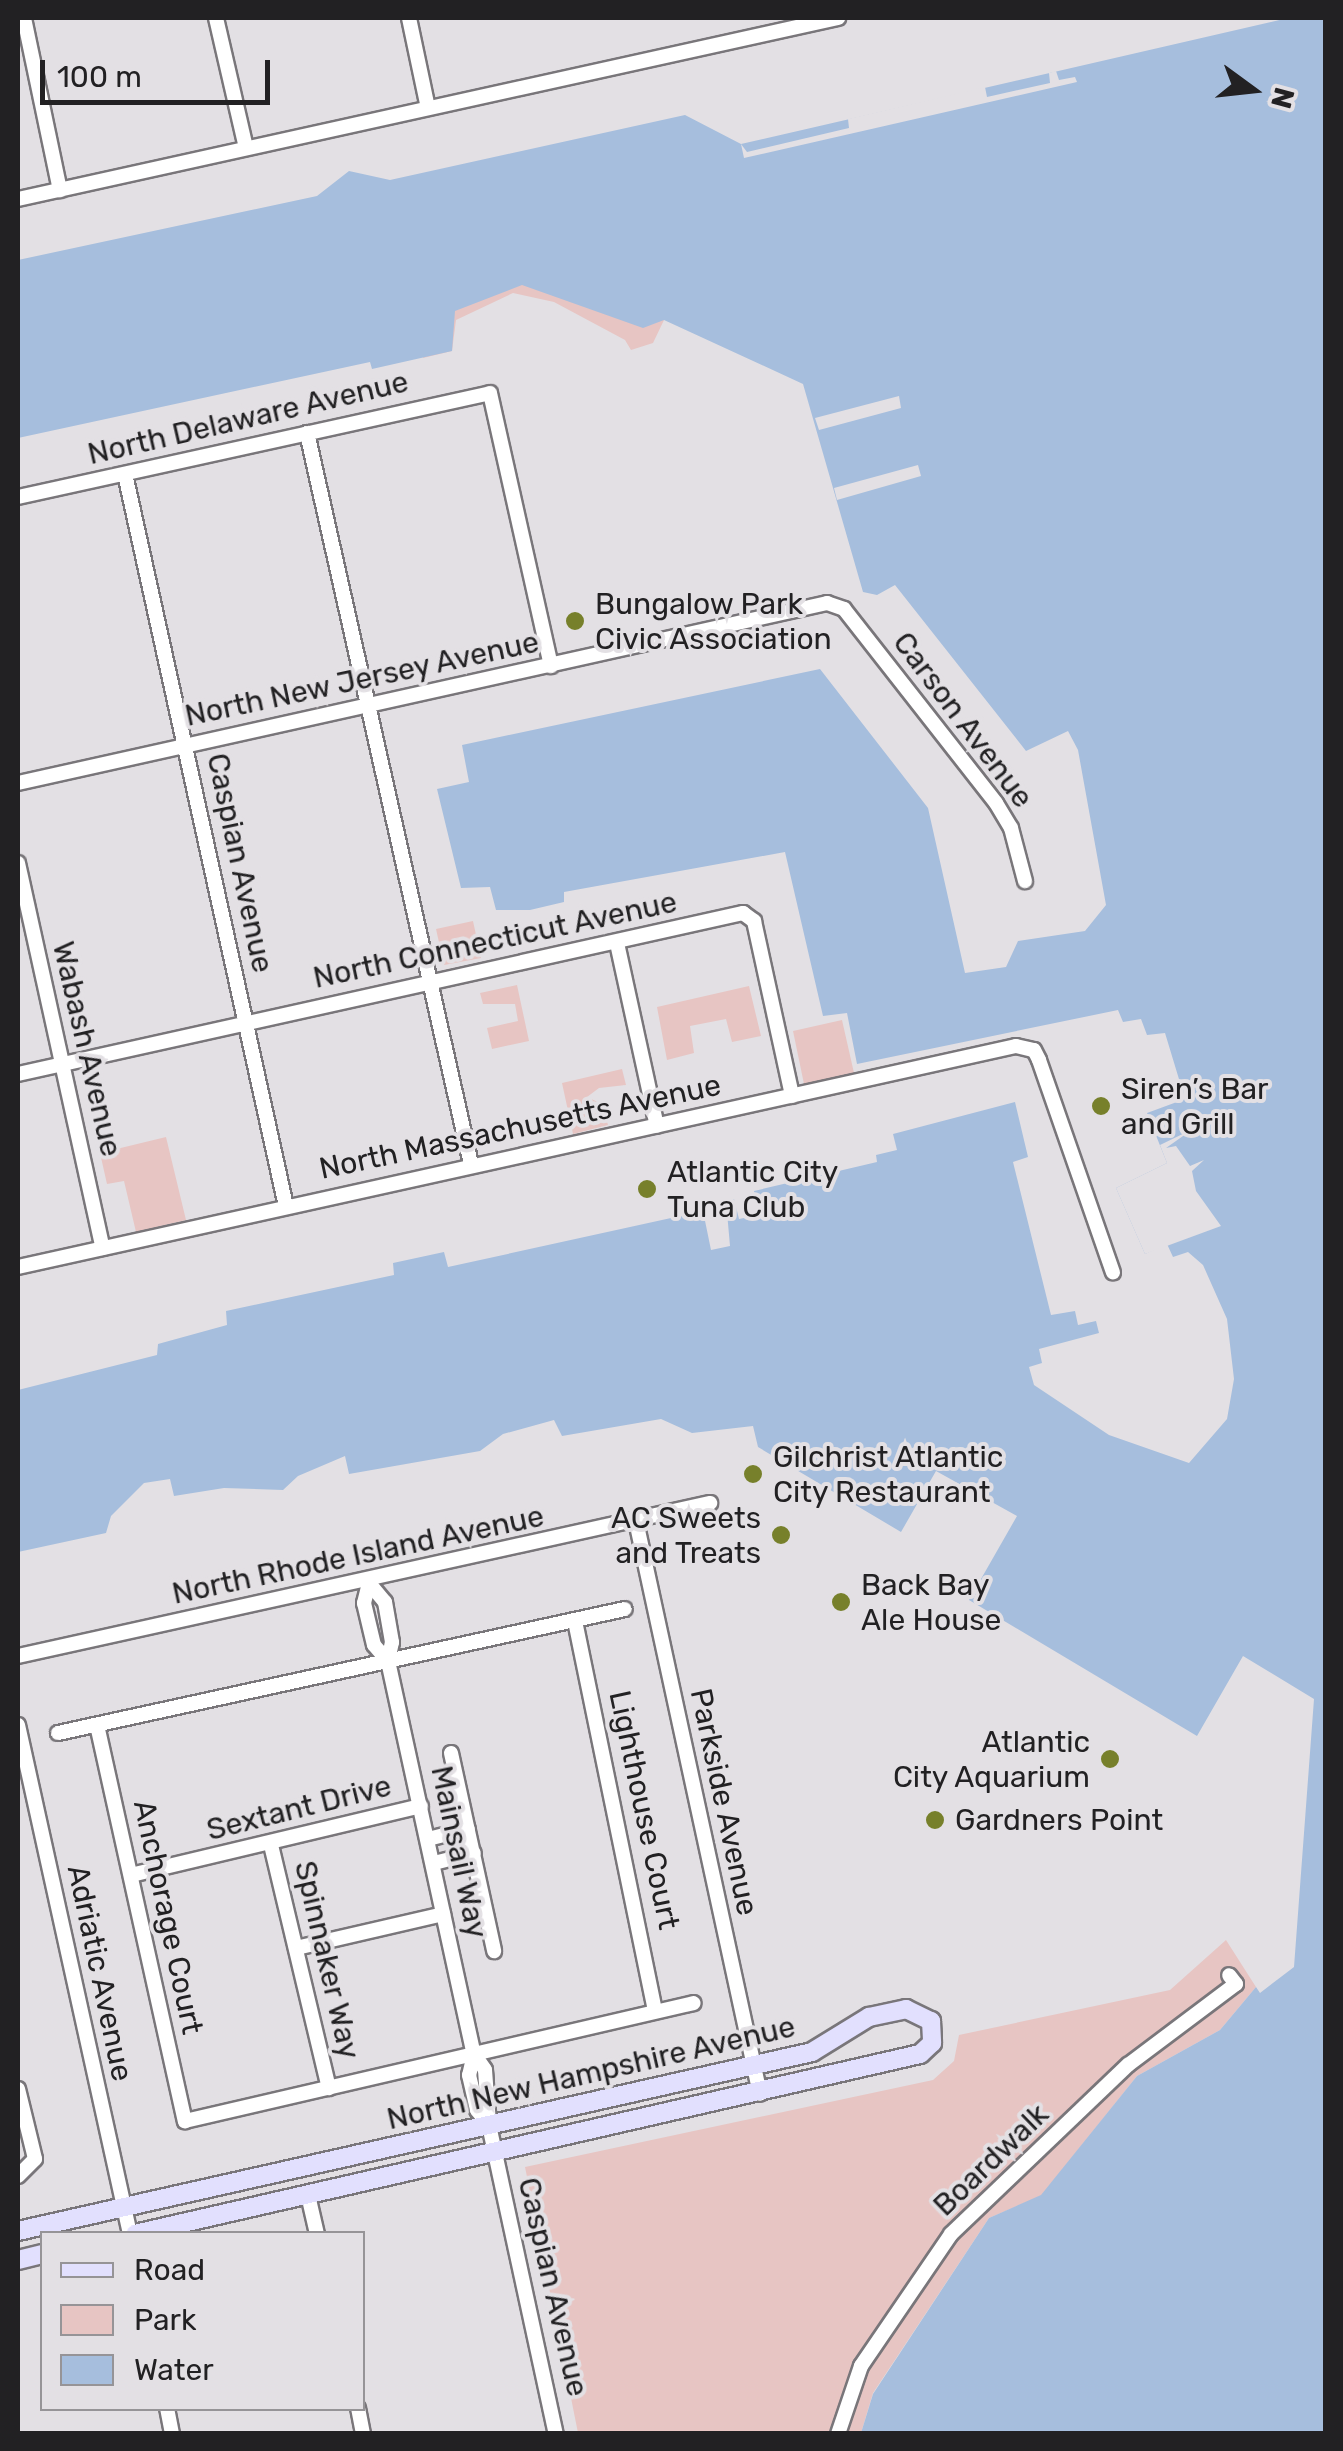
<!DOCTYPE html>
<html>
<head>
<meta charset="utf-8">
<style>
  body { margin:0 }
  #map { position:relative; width:1343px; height:2451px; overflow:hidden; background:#e3e0e4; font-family:Rubik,sans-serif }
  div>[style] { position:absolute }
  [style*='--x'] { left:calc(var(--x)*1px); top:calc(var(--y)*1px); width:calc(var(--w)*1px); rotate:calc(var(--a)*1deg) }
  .green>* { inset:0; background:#e7c5c3 }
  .water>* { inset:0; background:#a6bedd }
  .pier>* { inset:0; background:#e3e0e4 }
  .roads { filter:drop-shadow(2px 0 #79767a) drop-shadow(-2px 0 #79767a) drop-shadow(0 2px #79767a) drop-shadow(0 -2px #79767a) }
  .street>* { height:14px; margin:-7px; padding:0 7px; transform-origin:7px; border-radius:7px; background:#fff }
  .secondary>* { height:18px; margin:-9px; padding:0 9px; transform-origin:9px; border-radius:9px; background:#e2e0fe }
  .dots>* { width:28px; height:28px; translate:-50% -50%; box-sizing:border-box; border:5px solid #e3e0e4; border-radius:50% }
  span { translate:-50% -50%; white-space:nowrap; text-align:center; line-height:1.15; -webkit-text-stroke:8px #e3e0e4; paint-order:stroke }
  .street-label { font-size:30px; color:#222123 }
  .poi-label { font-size:30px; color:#222123 }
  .left { translate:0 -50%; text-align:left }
  .right { translate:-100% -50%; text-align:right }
  .frame { position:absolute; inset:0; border:20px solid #222123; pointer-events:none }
  .legend { position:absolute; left:40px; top:2231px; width:325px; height:180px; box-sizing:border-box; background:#e3e0e4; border:2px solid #969497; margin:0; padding:12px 18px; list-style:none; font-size:30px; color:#222123 }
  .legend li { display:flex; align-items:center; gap:20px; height:50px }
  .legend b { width:50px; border:2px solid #969497 }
  .north { position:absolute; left:1203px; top:40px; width:100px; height:100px; -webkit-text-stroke:8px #e3e0e4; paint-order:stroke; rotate:105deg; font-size:28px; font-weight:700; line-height:40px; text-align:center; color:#222123 }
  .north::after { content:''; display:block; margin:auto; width:35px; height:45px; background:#222123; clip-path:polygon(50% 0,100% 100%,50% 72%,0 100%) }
  .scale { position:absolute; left:40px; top:60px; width:230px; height:45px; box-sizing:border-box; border:5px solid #222123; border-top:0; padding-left:12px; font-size:30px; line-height:35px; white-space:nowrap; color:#222123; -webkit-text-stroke:8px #e3e0e4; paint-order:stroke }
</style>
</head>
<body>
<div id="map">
  <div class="green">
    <i style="clip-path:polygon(491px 267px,664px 320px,653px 343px,631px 350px,625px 340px,554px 302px,513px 293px,456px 320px,452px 351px,423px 358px,437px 310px)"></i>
    <i style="clip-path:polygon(473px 921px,481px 958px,444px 965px,436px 929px)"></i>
    <i style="clip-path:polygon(517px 985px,529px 1041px,492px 1049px,487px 1028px,518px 1021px,515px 1004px,483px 1004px,480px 993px)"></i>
    <i style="clip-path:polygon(749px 986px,761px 1036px,732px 1042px,726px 1019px,690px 1026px,694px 1053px,667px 1060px,657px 1007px)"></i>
    <i style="clip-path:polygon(842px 1020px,854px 1073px,804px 1084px,793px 1031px)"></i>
    <i style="clip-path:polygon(622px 1069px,626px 1085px,599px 1088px,587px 1097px,602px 1104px,608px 1125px,573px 1134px,562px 1083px)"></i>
    <i style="clip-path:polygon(166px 1137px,186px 1220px,136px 1232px,124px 1181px,107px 1184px,100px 1153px)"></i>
    <i style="clip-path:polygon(1226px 1940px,1256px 1987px,1220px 2030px,1137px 2076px,1041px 2196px,989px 2218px,873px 2393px,861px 2433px,578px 2433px,525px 2167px,933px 2080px,954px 2061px,959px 2035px,1170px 1990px)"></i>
  </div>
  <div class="water">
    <i style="clip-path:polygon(1288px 18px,1325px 18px,1325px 2433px,861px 2433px,873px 2394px,989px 2218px,1041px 2195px,1137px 2076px,1220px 2030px,1256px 1987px,1260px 1993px,1294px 1967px,1314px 1699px,1243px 1656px,1197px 1736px,969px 1600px,1017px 1516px,936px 1471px,901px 1532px,758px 1447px,753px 1426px,692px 1433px,661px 1419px,562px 1436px,554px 1420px,503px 1434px,480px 1451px,349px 1474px,345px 1456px,298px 1476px,283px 1490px,224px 1488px,174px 1496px,170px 1479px,144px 1483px,111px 1516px,106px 1533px,18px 1552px,18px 1390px,157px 1355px,158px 1344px,227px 1325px,226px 1311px,394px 1275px,393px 1263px,444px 1252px,448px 1267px,703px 1211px,711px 1250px,730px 1246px,726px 1201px,734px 1199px,739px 1219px,758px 1215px,754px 1191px,877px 1162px,876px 1155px,897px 1150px,893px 1134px,1015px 1102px,1028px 1157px,1013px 1162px,1051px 1315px,1075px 1311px,1078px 1325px,1096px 1321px,1099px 1333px,1039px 1349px,1042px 1363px,1029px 1367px,1034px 1385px,1109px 1435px,1189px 1463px,1227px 1419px,1234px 1379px,1227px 1319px,1203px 1265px,1188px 1252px,1173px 1257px,1167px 1244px,1145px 1254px,1116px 1188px,1167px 1163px,1147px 1113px,1185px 1099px,1165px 1033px,1147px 1035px,1141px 1019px,1123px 1022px,1118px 1010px,857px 1064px,847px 1013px,823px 1016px,785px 852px,564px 892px,564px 902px,530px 910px,496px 910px,490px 887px,461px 888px,437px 789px,469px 782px,462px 745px,820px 669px,928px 808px,965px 973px,1006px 967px,1018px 941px,1085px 931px,1106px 905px,1078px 750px,1068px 731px,1026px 751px,895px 585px,877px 595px,863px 592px,803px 384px,664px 320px,643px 328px,522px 285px,455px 311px,452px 351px,372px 369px,370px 362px,18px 438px,18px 260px,317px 196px,349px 171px,390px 180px,685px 115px,741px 144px)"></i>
  </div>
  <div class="pier">
    <i style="clip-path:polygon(1056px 71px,1059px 80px,1075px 77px,1077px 82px,744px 158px,741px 144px,747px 152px,849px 128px,848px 119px,985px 87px,987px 97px,1050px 83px,1049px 73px)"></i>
    <i style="clip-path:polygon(899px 396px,901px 408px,819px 430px,815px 418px)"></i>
    <i style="clip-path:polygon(918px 465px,921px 476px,837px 500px,834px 488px)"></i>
    <i style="clip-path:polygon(1193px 1129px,1166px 1148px,1176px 1146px,1190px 1166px,1204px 1160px,1192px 1171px,1196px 1191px,1221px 1226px,1145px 1254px,1116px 1188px,1167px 1163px,1160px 1145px)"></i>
  </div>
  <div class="roads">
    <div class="street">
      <i style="--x:24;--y:18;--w:176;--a:78.2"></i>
      <i style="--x:216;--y:18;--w:133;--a:77"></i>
      <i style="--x:409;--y:18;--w:92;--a:78.1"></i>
      <i style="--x:18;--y:199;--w:840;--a:-12.45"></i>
      <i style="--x:307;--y:433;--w:749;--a:77.36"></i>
      <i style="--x:125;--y:474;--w:749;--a:77.6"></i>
      <i style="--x:18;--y:497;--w:483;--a:-12.4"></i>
      <i style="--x:490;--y:393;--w:280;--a:77.4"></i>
      <i style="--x:18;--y:783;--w:829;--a:-12.54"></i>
      <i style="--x:827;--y:603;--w:18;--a:19"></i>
      <i style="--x:844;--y:609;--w:246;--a:51.9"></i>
      <i style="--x:996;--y:803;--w:29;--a:59"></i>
      <i style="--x:1011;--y:828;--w:55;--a:75.2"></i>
      <i style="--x:18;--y:863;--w:394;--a:77.6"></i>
      <i style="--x:617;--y:943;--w:187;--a:77.7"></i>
      <i style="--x:18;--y:1074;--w:743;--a:-12.52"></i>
      <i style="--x:743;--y:913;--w:14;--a:36"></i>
      <i style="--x:754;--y:921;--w:179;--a:77.7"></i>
      <i style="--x:18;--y:1267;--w:1022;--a:-12.49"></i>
      <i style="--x:1016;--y:1046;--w:18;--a:13"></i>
      <i style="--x:1034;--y:1050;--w:11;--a:63"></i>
      <i style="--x:1039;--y:1060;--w:225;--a:70.8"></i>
      <i style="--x:636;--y:1521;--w:586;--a:77.79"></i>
      <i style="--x:369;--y:1583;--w:25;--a:50"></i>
      <i style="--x:385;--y:1602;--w:41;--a:80.1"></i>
      <i style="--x:392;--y:1642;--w:19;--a:102"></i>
      <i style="--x:388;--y:1661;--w:402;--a:77.7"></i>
      <i style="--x:474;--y:2054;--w:19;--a:55"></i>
      <i style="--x:485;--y:2070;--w:55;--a:85.8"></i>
      <i style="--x:489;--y:2125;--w:316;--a:77.8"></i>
      <i style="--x:369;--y:1583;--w:21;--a:104"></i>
      <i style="--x:364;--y:1603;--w:43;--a:76.6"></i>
      <i style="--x:374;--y:1645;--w:21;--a:49"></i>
      <i style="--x:575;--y:1621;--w:397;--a:78.4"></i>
      <i style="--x:18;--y:1656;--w:709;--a:-12.47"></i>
      <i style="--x:18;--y:1725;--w:521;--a:77.59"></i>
      <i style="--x:97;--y:1725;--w:406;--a:77.5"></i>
      <i style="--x:185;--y:2121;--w:522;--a:-13.05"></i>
      <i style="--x:58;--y:1733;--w:580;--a:-12.34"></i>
      <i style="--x:451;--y:1753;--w:203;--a:77.7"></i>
      <i style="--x:428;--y:1839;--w:41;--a:-14"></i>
      <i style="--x:271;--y:1845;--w:250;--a:76.6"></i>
      <i style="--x:434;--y:1863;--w:41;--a:-14"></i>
      <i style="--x:131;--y:1875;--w:298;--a:-13.4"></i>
      <i style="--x:296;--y:1948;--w:151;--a:-13"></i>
      <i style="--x:474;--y:2054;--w:22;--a:103"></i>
      <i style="--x:469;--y:2075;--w:36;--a:77"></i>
      <i style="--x:477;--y:2110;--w:19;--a:51"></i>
      <i style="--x:18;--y:2089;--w:72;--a:76.3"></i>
      <i style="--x:35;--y:2159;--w:24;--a:135"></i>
      <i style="--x:308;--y:2195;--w:40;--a:77"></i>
      <i style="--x:167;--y:2408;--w:26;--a:79"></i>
      <i style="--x:358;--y:2408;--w:26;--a:79"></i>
      <i style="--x:838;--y:2434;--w:72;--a:-71.3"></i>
      <i style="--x:861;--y:2366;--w:160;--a:-55.7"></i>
      <i style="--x:951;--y:2234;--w:245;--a:-43.7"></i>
      <i style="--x:1128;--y:2065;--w:135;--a:-36.9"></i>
      <i style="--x:1236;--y:1984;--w:11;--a:-128"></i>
    </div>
    <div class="secondary">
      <i style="--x:18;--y:2231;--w:814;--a:-12.7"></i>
      <i style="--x:812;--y:2052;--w:67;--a:-31.6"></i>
      <i style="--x:869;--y:2017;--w:38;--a:-12"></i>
      <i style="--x:906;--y:2009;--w:28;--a:26"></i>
      <i style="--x:931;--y:2021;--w:22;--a:87"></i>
      <i style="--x:932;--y:2043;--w:16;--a:137"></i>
      <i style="--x:920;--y:2054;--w:805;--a:167.09"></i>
      <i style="--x:18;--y:2260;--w:25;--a:-14"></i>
    </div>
  </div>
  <div class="dots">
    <i style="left:575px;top:621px;background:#77802b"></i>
    <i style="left:1101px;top:1106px;background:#77802b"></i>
    <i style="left:647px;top:1189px;background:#77802b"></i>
    <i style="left:753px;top:1474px;background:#77802b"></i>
    <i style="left:781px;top:1535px;background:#77802b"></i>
    <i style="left:841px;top:1602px;background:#77802b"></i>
    <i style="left:1110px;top:1759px;background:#77802b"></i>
    <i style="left:935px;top:1820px;background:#77802b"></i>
  </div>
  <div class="street-label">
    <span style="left:248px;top:418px;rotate:-13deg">North Delaware Avenue</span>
    <span style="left:362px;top:679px;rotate:-12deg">North New Jersey Avenue</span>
    <span style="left:963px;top:720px;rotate:53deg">Carson Avenue</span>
    <span style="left:240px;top:863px;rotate:78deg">Caspian Avenue</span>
    <span style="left:495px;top:940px;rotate:-12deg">North Connecticut Avenue</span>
    <span style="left:87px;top:1049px;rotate:77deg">Wabash Avenue</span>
    <span style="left:520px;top:1127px;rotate:-12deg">North Massachusetts Avenue</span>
    <span style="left:358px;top:1555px;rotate:-12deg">North Rhode Island Avenue</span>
    <span style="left:724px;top:1802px;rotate:78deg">Parkside Avenue</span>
    <span style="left:299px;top:1808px;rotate:-14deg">Sextant Drive</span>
    <span style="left:644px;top:1810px;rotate:78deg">Lighthouse Court</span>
    <span style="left:459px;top:1852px;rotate:78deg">Mainsail Way</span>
    <span style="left:168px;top:1917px;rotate:78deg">Anchorage Court</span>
    <span style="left:327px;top:1960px;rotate:77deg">Spinnaker Way</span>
    <span style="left:100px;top:1973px;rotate:78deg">Adriatic Avenue</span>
    <span style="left:591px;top:2073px;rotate:-13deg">North New Hampshire Avenue</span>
    <span style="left:991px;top:2160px;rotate:-44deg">Boardwalk</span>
    <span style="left:553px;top:2287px;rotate:77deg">Caspian Avenue</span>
  </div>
  <div class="poi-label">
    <span class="left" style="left:595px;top:621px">Bungalow Park<br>Civic Association</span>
    <span class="left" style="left:1121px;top:1106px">Siren’s Bar<br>and Grill</span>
    <span class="left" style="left:667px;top:1189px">Atlantic City<br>Tuna Club</span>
    <span class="left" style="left:773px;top:1474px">Gilchrist Atlantic<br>City Restaurant</span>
    <span class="right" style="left:761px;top:1535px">AC Sweets<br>and Treats</span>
    <span class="left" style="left:861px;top:1602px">Back Bay<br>Ale House</span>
    <span class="right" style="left:1090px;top:1759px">Atlantic<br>City Aquarium</span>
    <span class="left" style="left:955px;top:1820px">Gardners Point</span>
  </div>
  <div class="frame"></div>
  <ul class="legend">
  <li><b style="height:12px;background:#e2e0fe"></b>Road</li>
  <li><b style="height:28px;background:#e7c5c3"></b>Park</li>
  <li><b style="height:28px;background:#a6bedd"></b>Water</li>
  </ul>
  <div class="north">N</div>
  <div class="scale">100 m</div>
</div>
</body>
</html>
